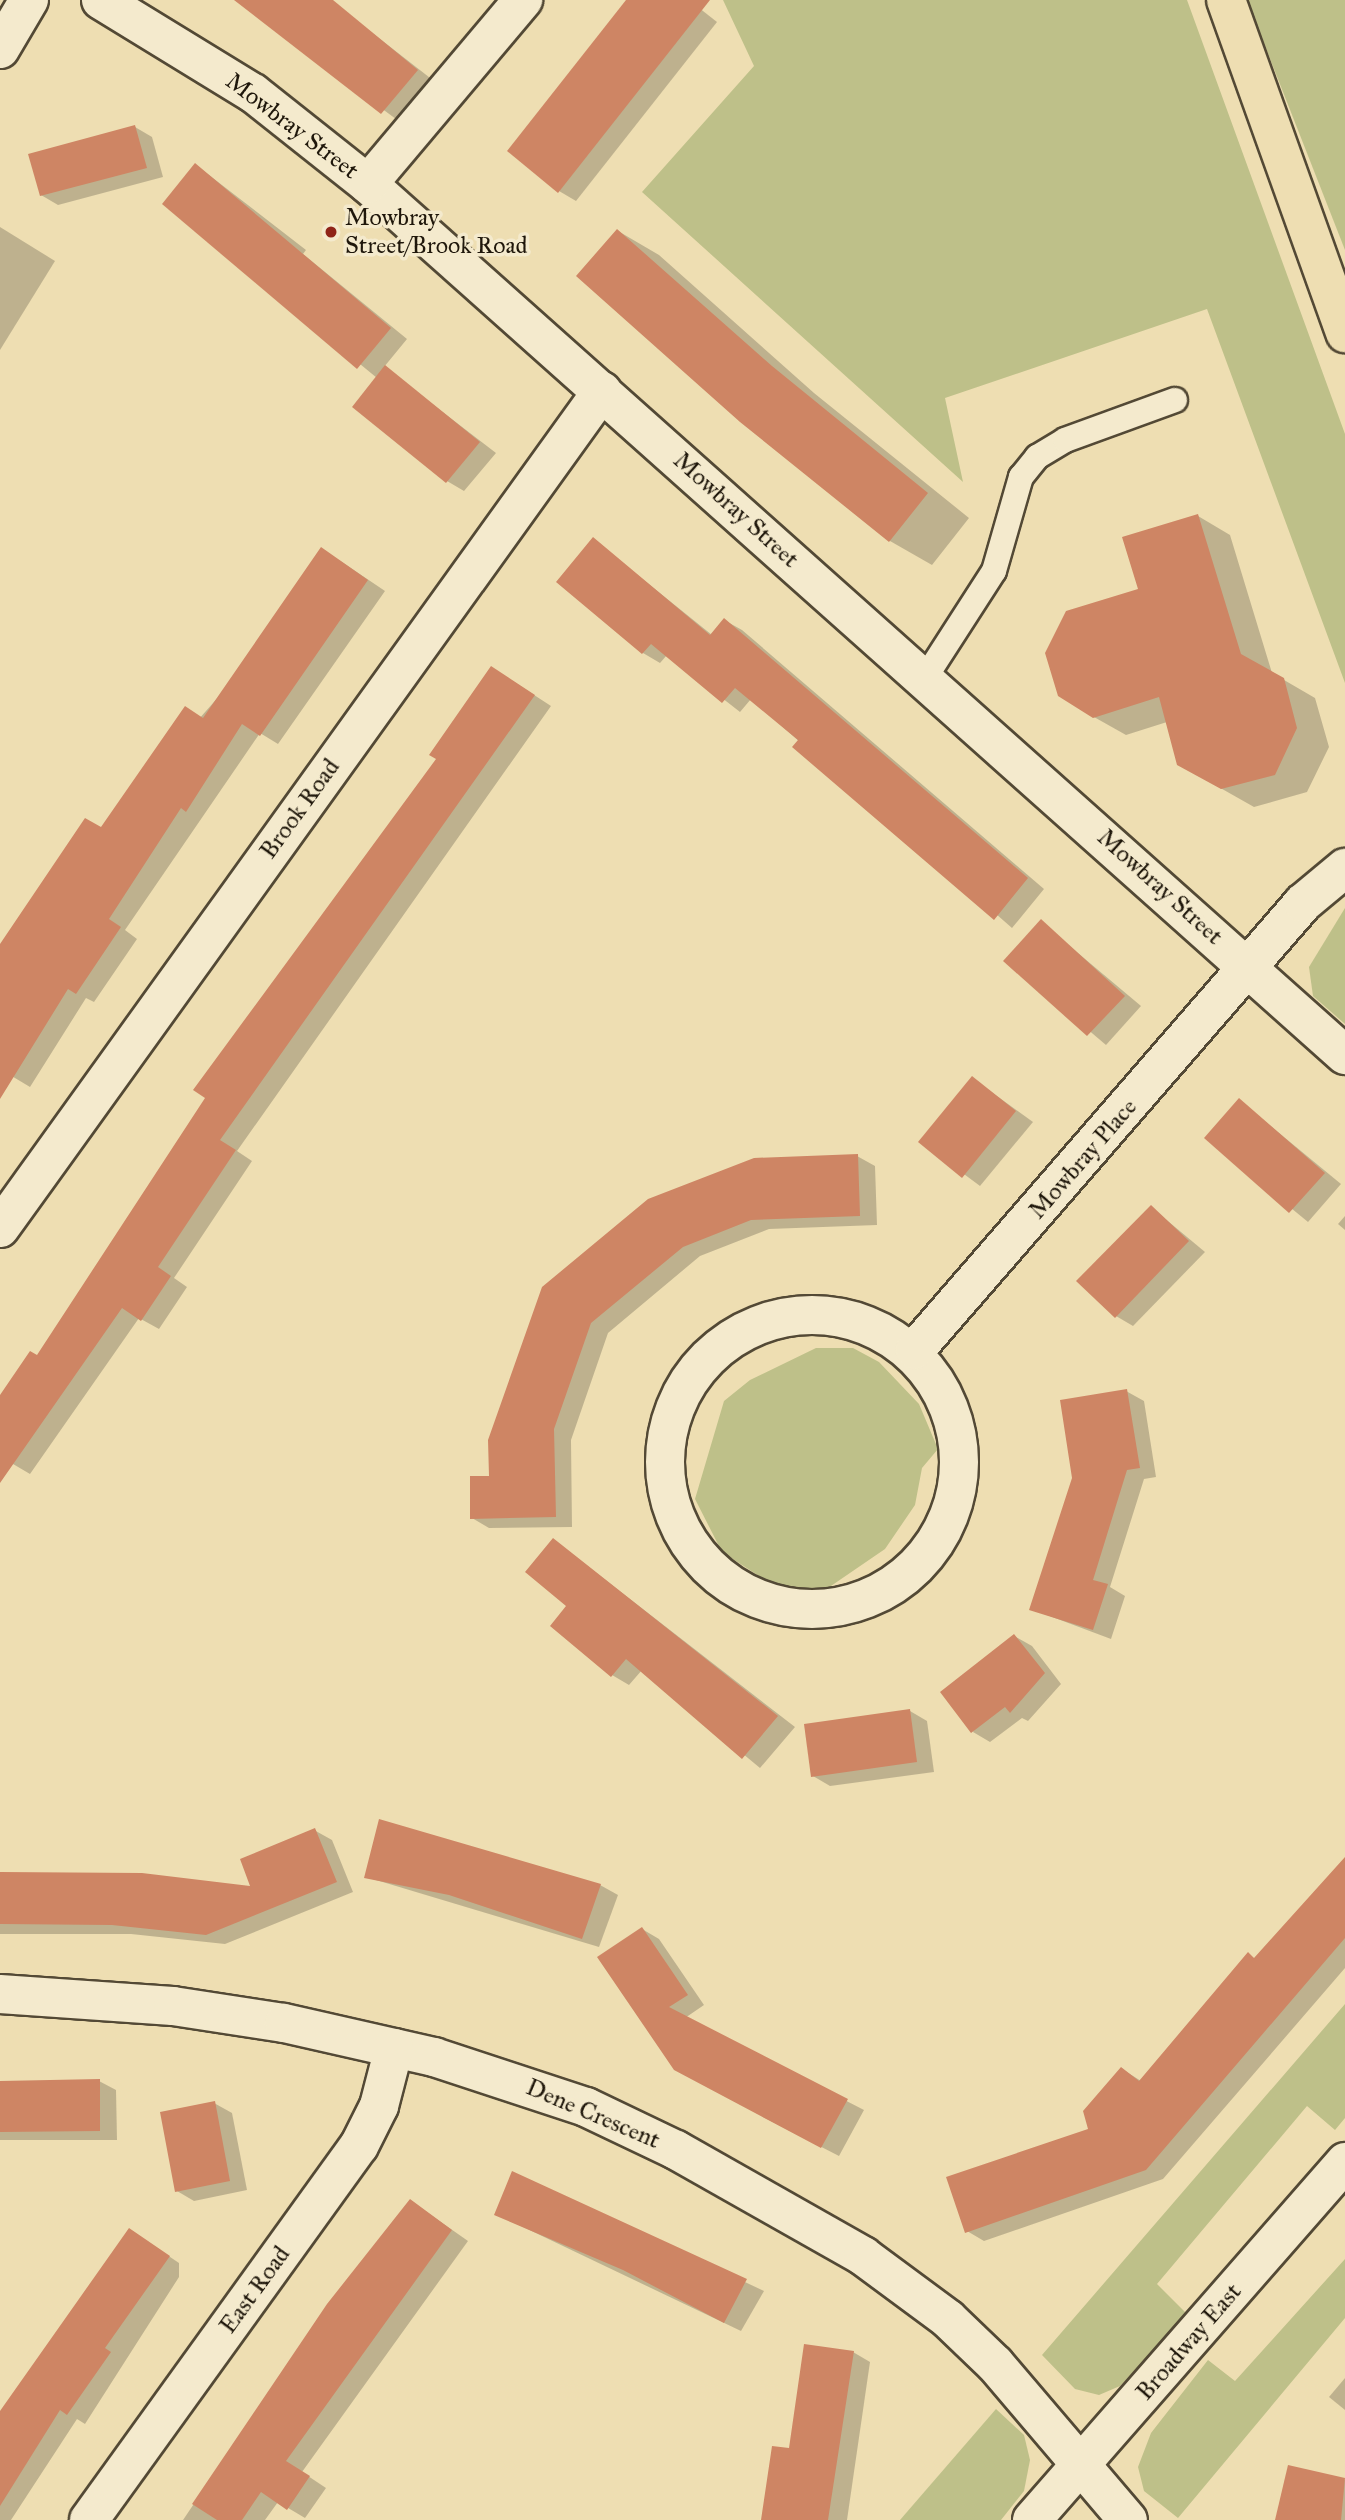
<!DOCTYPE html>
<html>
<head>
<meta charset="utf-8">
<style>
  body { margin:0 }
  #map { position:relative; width:1345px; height:2520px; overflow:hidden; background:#eedeb2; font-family:"IM FELL Great Primer",serif }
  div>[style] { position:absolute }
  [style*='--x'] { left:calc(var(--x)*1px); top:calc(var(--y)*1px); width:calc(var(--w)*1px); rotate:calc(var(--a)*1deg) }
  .green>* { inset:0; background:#bec089 }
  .shadow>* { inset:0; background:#0003 }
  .building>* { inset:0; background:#ce8564 }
  .roads { filter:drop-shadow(2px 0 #534935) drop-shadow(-2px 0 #534935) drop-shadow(0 2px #534935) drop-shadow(0 -2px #534935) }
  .lane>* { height:24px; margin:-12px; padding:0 12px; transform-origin:12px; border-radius:12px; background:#f4eacd }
  .street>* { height:38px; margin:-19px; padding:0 19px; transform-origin:19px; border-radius:19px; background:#f4eacd }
  .street>.ring { margin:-19px; padding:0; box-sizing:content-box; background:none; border:38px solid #f4eacd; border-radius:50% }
  .primary>* { height:38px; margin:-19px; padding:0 19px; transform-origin:19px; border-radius:19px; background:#eedeb2 }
  .dots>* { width:19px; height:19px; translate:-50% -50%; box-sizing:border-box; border:4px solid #f4eacd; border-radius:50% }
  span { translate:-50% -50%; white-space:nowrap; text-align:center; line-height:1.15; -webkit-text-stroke:7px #f4eacd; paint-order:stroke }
  .street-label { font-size:24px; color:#1f170b }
  .poi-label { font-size:24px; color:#1f170b }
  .left { translate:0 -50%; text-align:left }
</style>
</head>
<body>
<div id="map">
  <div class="green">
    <i style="clip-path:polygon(723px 0,1187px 0,1345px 434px,1345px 683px,1207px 309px,945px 398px,963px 482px,642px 192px,754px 66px)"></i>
    <i style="clip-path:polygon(1247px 0,1345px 0,1345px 250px)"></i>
    <i style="clip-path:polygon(1345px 908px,1345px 1024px,1313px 996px,1309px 967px)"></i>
    <i style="clip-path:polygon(816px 1348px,853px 1348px,879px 1362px,919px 1404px,938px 1449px,922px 1468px,915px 1505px,885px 1549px,828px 1588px,800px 1590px,770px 1583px,722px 1552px,695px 1499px,724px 1401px,750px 1380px)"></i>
    <i style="clip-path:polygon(1345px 2004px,1345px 2118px,1335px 2130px,1307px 2106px,1157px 2284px,1187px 2314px,1120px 2386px,1099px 2395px,1075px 2389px,1042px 2355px)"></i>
    <i style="clip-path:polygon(1345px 2259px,1345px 2318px,1178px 2518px,1144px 2491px,1138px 2467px,1151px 2433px,1208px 2360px,1235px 2381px)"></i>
    <i style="clip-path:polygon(996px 2409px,1024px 2435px,1030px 2460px,1024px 2491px,1001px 2520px,900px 2520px)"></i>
  </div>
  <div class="shadow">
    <i style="clip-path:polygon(235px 0,330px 0,434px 81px,400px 122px)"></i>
    <i style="clip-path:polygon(629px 0,689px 0,717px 22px,576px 201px,559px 191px)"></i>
    <i style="clip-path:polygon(135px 127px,152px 137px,163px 177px,58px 205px,41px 195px)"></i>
    <i style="clip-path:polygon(196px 165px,306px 250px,303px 254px,407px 339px,384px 367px,496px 453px,464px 491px,447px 481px,377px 378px,165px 204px)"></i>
    <i style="clip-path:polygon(0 227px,55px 261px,0 350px)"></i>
    <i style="clip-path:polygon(618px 231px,659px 255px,814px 393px,969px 518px,932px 565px,890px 541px,741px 420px)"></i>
    <i style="clip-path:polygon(1198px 516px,1230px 535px,1272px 673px,1315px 698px,1329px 747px,1307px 792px,1254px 807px,1178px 764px,1167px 722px,1126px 735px,1094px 717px,1140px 591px)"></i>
    <i style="clip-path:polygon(594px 540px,712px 635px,724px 620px,742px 630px,1044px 889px,1012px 928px,751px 699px,740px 712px,667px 655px,660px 663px,643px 653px)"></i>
    <i style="clip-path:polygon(339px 560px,385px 591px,278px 744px,260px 733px,125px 930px,137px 939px,94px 1002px,86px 998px,30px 1087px,0 1069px,0 959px,102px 829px)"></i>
    <i style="clip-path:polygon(508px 678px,551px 706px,237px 1151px,252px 1161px,174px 1278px,187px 1287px,159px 1329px,139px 1318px,30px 1474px,13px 1464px,0 1455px,0 1398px,37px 1357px)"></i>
    <i style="clip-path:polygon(1041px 922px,1141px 1006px,1106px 1045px,1006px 960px)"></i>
    <i style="clip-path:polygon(972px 1078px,1033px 1122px,980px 1186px,921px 1142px)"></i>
    <i style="clip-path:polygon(1239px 1100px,1341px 1184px,1308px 1222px,1206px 1138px)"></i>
    <i style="clip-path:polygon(857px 1156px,875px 1166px,877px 1225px,769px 1229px,700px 1256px,608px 1333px,571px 1440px,572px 1527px,489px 1528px,472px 1518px,490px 1478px,544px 1288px)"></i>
    <i style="clip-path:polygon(1151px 1207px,1205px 1252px,1133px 1326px,1116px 1316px)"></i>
    <i style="clip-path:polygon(1345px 1216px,1345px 1230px,1338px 1224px)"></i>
    <i style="clip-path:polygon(1126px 1391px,1144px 1401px,1156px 1477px,1144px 1479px,1110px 1587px,1125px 1596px,1111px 1639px,1031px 1609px,1074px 1478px)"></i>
    <i style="clip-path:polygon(554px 1540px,795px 1727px,760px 1768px,642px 1670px,629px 1685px,612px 1675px,568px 1606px)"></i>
    <i style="clip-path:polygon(1014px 1636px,1032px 1646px,1061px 1684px,1028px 1721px,1022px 1718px,990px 1742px,973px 1732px)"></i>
    <i style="clip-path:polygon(910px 1711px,927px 1721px,934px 1772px,830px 1786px,813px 1776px)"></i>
    <i style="clip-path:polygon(314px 1830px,332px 1840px,353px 1892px,225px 1944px,131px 1934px,0 1934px,0 1873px,142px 1874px,253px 1888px)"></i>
    <i style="clip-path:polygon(1345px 1859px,1345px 1968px,1163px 2179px,984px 2241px,967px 2231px,1090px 2130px,1122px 2069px,1141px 2081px,1248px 1954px,1255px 1959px)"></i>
    <i style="clip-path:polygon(366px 1877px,600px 1885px,618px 1895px,599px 1947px)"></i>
    <i style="clip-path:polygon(642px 1929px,659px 1939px,704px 2005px,685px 2018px,864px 2110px,839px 2156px,763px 2117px,600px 1958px)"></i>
    <i style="clip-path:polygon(99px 2081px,116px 2090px,117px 2140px,0 2140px,0 2082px)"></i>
    <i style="clip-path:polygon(214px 2103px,232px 2113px,247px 2190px,194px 2201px,177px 2191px)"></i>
    <i style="clip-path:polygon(513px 2173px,764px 2291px,741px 2331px,496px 2214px)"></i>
    <i style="clip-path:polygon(411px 2201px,468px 2241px,302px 2472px,326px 2488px,305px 2518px,278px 2502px,265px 2520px,183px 2520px,328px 2305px)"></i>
    <i style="clip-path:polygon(130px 2230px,179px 2263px,179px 2277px,85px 2424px,77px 2419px,11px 2520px,0 2520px,0 2413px)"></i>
    <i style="clip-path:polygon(853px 2352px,870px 2362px,847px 2520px,767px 2520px,790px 2450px)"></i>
    <i style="clip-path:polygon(1345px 2378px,1345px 2410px,1329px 2397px)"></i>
    <i style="clip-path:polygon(1289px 2467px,1345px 2480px,1345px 2520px,1276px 2520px)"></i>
  </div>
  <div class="building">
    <i style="clip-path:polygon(234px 0,333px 0,418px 70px,381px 114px)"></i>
    <i style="clip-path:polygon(626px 0,710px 0,558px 193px,507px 151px)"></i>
    <i style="clip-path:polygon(135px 125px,147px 168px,40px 196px,28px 154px)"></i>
    <i style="clip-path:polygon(195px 163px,391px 328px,357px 369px,162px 204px)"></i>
    <i style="clip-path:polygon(617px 229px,772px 366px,928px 493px,889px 542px,740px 422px,576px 276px)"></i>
    <i style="clip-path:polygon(385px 365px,480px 442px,446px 483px,352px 407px)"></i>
    <i style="clip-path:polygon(1198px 514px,1241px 654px,1284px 678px,1297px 728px,1275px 775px,1221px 789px,1177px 765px,1159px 697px,1093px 718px,1058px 696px,1045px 653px,1066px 611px,1138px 589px,1122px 537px)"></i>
    <i style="clip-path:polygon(593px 537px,710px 635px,724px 618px,1028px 878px,994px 920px,792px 747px,798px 740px,735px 688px,722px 703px,651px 644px,642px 654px,556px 582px)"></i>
    <i style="clip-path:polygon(321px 547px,368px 580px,260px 736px,242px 724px,186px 812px,181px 808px,109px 919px,121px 927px,76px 994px,68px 989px,0 1099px,0 944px,85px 818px,101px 827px,185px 706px,203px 718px)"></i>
    <i style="clip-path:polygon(491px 666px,535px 695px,220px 1140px,236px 1150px,158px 1267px,171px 1276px,141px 1321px,122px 1308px,0 1483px,0 1395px,30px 1351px,37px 1355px,205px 1098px,193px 1090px,436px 759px,429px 755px)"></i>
    <i style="clip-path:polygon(1041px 919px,1125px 996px,1087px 1036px,1003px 961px)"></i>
    <i style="clip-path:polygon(972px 1076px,1016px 1111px,962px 1178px,918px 1142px)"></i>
    <i style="clip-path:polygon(1239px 1098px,1325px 1173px,1289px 1213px,1204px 1138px)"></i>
    <i style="clip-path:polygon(858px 1154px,860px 1216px,751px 1220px,683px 1247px,591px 1323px,554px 1429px,556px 1517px,470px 1519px,470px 1476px,489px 1476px,488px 1440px,542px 1287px,648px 1199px,754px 1158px)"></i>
    <i style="clip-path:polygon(1151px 1205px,1189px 1241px,1115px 1318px,1076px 1281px)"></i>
    <i style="clip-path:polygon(1127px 1389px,1140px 1468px,1127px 1470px,1093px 1580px,1108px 1584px,1093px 1630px,1029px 1610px,1072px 1478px,1060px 1400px)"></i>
    <i style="clip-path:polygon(553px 1538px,778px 1716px,742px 1759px,626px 1659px,611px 1677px,550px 1626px,566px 1606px,525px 1572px)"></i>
    <i style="clip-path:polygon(1014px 1634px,1045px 1673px,1010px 1713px,1005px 1707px,971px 1733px,940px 1692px)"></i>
    <i style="clip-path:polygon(910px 1709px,917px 1762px,811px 1777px,804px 1724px)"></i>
    <i style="clip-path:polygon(379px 1819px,601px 1884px,582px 1939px,449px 1895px,364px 1878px)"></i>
    <i style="clip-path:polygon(315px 1828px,337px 1882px,206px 1935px,112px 1925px,0 1924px,0 1872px,142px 1873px,250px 1886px,240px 1859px)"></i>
    <i style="clip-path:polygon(1345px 1857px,1345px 1938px,1146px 2170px,965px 2233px,946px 2177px,1088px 2129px,1083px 2111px,1121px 2067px,1139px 2081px,1248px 1952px,1254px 1958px)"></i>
    <i style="clip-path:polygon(642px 1927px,688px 1995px,669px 2007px,848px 2099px,821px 2148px,674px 2070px,597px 1957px)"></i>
    <i style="clip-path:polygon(100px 2079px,100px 2131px,0 2132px,0 2081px)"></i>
    <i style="clip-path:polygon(215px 2101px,230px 2181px,175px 2192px,160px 2112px)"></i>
    <i style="clip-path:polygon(512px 2171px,747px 2279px,724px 2323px,623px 2270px,494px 2215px)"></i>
    <i style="clip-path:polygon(410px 2199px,452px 2230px,286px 2461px,310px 2476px,287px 2510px,261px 2492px,242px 2520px,217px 2520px,192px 2504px,327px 2304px)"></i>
    <i style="clip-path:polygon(129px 2228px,170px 2256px,105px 2348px,111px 2352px,67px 2415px,60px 2410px,0 2506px,0 2411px)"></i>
    <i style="clip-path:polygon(804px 2344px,854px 2351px,828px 2520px,761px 2520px,772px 2446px,789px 2448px)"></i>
    <i style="clip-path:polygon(1288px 2465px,1345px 2478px,1341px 2520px,1275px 2520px)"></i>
  </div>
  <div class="roads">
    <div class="lane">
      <i style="--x:925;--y:678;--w:127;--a:-57.2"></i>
      <i style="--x:994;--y:571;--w:98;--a:-74"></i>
      <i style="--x:1021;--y:477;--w:26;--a:-51"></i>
      <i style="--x:1037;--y:457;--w:33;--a:-31"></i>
      <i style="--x:1065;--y:440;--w:117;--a:-20"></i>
    </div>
    <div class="street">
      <i style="--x:101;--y:0;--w:178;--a:31.5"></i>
      <i style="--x:253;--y:93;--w:147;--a:38.4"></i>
      <i style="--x:368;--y:184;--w:1309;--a:41.72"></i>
      <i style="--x:0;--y:49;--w:57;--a:-59.4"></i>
      <i style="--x:368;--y:184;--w:241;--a:-49.9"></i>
      <i style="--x:0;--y:1228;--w:1031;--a:-54.27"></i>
      <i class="ring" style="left:665px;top:1315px;width:256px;height:256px"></i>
      <i style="--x:915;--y:1350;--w:592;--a:-49.04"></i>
      <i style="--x:1303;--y:903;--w:55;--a:-39.8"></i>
      <i style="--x:0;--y:1994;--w:173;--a:4"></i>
      <i style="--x:173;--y:2006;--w:112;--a:8.7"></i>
      <i style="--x:284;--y:2023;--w:154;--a:12.8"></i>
      <i style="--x:434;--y:2057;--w:160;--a:18.2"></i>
      <i style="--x:586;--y:2107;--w:100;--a:25.5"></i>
      <i style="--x:676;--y:2150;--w:215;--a:29.5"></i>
      <i style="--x:863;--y:2256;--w:106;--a:36.5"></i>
      <i style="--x:948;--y:2319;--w:65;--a:43.8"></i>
      <i style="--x:995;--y:2364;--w:205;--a:49.6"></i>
      <i style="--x:89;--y:2520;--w:461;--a:-54.2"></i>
      <i style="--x:359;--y:2146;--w:45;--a:-63.4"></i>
      <i style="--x:379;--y:2106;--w:60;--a:-75.5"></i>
      <i style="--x:1032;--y:2520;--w:476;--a:-48.8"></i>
    </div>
    <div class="primary">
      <i style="--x:1226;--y:0;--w:354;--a:70.3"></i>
    </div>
  </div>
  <div class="dots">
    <i style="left:331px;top:232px;background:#8f2418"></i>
  </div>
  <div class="street-label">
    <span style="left:292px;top:126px;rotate:37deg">Mowbray Street</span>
    <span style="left:736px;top:510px;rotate:42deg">Mowbray Street</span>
    <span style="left:300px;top:809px;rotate:-54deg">Brook Road</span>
    <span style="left:1160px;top:887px;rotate:42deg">Mowbray Street</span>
    <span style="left:1083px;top:1159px;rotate:-49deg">Mowbray Place</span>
    <span style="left:593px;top:2114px;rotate:23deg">Dene Crescent</span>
    <span style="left:255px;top:2290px;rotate:-54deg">East Road</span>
    <span style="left:1189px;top:2342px;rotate:-49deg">Broadway East</span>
  </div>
  <div class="poi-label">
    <span class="left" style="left:345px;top:232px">Mowbray<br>Street/Brook Road</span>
  </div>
</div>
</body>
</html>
